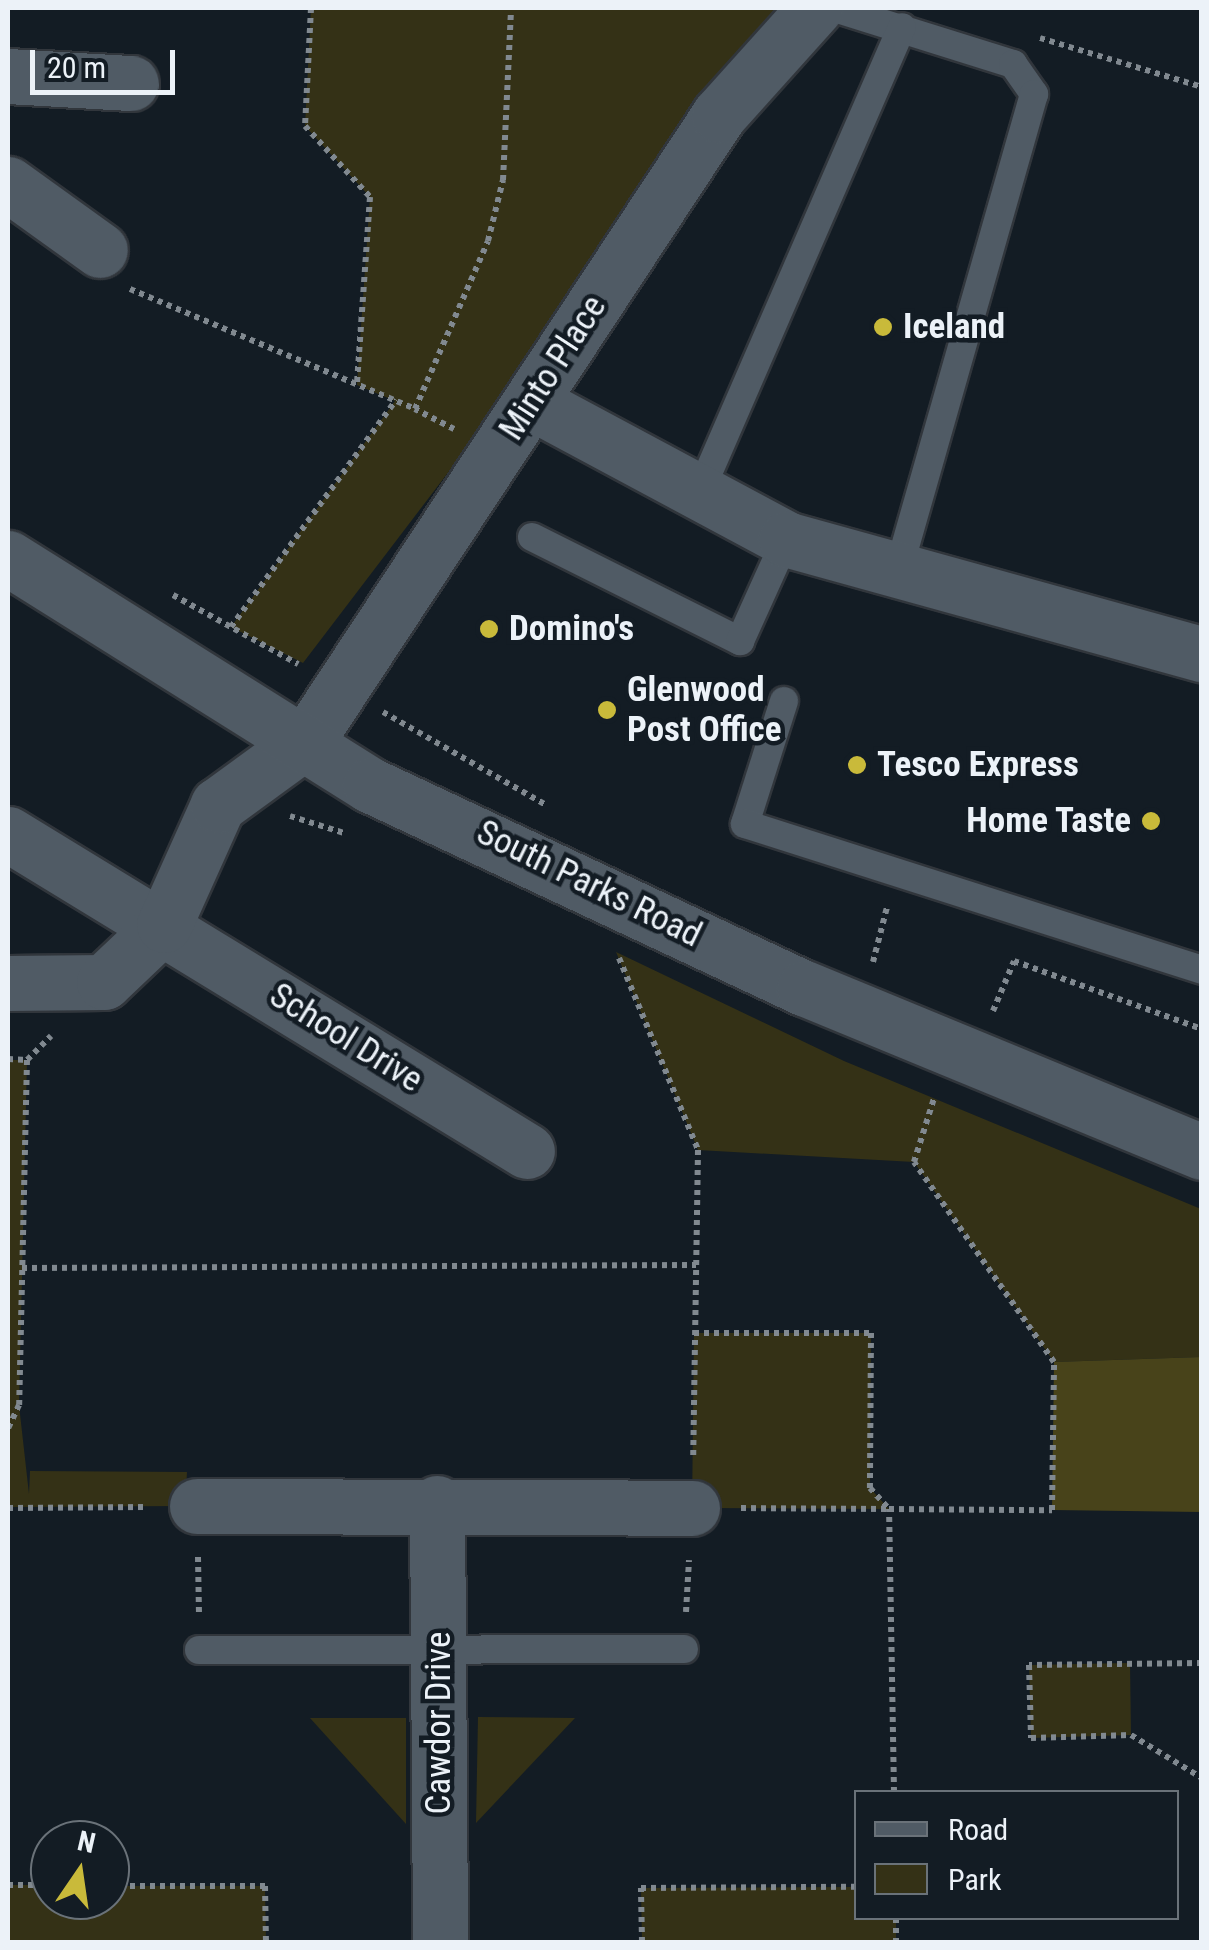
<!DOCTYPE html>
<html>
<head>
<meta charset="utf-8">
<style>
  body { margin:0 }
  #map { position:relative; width:1209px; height:1950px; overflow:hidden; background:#131c24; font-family:"Roboto Condensed",sans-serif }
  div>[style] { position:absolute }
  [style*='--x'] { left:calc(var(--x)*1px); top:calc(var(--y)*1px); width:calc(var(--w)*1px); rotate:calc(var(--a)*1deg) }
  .green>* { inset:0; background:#343116 }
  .forest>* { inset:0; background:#48431a }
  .path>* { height:6px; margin-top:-3px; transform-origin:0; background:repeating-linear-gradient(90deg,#818990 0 5px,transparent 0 10px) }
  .roads { filter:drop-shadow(2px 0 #31363c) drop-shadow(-2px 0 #31363c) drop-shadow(0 2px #31363c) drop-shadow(0 -2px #31363c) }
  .lane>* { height:28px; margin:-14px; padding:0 14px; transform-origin:14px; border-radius:14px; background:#505b65 }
  .street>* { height:55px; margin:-27.5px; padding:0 27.5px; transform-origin:27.5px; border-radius:27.5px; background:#505b65 }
  .secondary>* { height:55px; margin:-27.5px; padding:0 27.5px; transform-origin:27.5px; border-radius:27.5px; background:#505b65 }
  .dots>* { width:28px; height:28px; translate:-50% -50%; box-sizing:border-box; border:5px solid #131c24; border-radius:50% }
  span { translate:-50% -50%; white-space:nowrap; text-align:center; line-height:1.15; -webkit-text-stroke:9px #131c24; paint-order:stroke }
  .poi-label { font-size:35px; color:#ecf2f8; font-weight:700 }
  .left { translate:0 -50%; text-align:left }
  .right { translate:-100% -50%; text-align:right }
  .street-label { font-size:35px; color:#ecf2f8 }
  .frame { position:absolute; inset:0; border:10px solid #ecf2f8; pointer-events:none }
  .legend { position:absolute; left:854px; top:1790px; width:325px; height:130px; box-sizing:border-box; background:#131c24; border:2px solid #6a7279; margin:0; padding:12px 18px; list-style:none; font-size:30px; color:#ecf2f8 }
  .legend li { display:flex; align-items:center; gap:20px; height:50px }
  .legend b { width:50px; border:2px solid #6a7279 }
  .north { position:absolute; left:30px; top:1820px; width:100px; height:100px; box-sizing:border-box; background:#131c24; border:2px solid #6a7279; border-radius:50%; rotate:13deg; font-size:28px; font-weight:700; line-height:40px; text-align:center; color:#ecf2f8 }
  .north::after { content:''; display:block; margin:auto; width:35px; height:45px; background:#c9ba3a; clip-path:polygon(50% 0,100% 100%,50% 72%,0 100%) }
  .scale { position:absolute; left:30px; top:50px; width:145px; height:45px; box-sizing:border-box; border:5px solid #ecf2f8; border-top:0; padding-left:12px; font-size:30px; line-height:35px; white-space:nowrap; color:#ecf2f8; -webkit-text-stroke:8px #131c24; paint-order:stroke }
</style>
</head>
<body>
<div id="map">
  <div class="green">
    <i style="clip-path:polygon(311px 8px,802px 8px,303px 663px,231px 627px,395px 401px,357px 385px,370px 197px,305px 126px)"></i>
    <i style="clip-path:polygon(616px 952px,844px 1061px,1201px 1209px,1201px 1357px,1054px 1362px,914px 1162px,698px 1150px)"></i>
    <i style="clip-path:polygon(8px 1060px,27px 1060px,19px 1405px,29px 1494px,30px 1471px,187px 1472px,185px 1506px,8px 1507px)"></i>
    <i style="clip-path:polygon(694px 1333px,871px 1333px,870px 1488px,889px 1509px,692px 1508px)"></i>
    <i style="clip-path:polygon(1130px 1663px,1131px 1735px,1031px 1738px,1029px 1665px)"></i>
    <i style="clip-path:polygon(478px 1717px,575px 1718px,476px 1823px)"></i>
    <i style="clip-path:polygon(310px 1718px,406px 1718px,406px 1824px)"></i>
    <i style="clip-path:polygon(8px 1885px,50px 1885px,50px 1900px,110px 1900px,110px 1886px,265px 1886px,266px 1942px,8px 1942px)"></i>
    <i style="clip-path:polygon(856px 1887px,856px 1918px,896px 1918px,896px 1941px,642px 1942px,641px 1888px)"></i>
  </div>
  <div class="forest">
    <i style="clip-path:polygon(1201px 1357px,1201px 1512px,1052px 1510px,1054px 1362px)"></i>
  </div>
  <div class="path">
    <i style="--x:311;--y:8;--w:118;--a:92.9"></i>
    <i style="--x:305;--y:126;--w:96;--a:47.5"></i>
    <i style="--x:370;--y:197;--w:188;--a:94"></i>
    <i style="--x:1040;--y:38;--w:169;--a:16.8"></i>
    <i style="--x:130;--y:289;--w:309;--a:22.8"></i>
    <i style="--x:454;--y:429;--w:44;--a:-152.9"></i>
    <i style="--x:415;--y:409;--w:183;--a:-66.5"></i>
    <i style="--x:488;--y:241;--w:63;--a:-76.2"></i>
    <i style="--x:503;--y:180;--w:172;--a:-87.3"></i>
    <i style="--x:173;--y:595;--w:143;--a:28.9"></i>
    <i style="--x:231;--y:627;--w:281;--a:-54"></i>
    <i style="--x:383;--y:712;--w:188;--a:29.7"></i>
    <i style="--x:290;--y:816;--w:57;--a:17.5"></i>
    <i style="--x:619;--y:958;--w:208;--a:67.6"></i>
    <i style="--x:698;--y:1150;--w:310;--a:90.9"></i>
    <i style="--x:873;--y:962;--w:57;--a:-75.7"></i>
    <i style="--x:993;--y:1011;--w:54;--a:-67.2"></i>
    <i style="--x:1014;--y:961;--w:200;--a:19.9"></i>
    <i style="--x:8;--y:1059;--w:19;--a:3"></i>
    <i style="--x:27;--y:1060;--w:345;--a:91.3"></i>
    <i style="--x:19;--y:1405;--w:26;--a:115"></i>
    <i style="--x:27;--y:1060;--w:34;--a:-45"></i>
    <i style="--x:22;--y:1268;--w:674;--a:-0.26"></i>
    <i style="--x:694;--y:1333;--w:177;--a:0"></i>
    <i style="--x:871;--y:1333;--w:155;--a:90.4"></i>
    <i style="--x:870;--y:1488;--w:27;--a:48"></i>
    <i style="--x:8;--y:1508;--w:138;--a:-0.4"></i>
    <i style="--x:741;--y:1508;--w:148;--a:0.4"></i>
    <i style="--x:198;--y:1557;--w:58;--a:89"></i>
    <i style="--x:686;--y:1612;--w:52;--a:-86.7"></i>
    <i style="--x:1202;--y:1663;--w:173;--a:179.3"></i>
    <i style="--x:1029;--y:1665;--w:73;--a:88.4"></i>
    <i style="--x:1031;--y:1738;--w:100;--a:-1.7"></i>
    <i style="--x:1131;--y:1735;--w:83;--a:31.2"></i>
    <i style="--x:894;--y:1792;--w:283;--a:-91"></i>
    <i style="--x:889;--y:1509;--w:163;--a:0.4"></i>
    <i style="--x:1052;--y:1510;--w:148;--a:-89.2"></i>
    <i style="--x:1054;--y:1362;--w:244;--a:-125"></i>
    <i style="--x:914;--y:1162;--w:67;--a:-72.6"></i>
    <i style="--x:8;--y:1885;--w:42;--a:0"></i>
    <i style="--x:110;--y:1886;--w:155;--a:0"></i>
    <i style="--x:265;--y:1886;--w:56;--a:89"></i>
    <i style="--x:896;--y:1918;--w:24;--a:90"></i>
    <i style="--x:642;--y:1942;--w:54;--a:-91.1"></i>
    <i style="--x:641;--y:1888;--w:215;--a:-0.3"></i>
  </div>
  <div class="roads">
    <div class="lane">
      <i style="--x:834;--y:8;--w:188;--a:17.4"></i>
      <i style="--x:1013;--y:64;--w:37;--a:55"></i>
      <i style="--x:1034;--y:94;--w:494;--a:105.9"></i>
      <i style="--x:699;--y:494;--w:509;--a:-66.51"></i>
      <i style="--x:532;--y:537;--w:233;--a:26.6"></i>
      <i style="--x:740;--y:641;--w:112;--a:-65.7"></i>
      <i style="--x:784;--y:701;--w:129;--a:107.6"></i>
      <i style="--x:745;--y:824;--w:480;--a:17.7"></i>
      <i style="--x:199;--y:1650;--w:485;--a:-0.1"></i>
    </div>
    <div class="street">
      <i style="--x:8;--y:76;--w:123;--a:3.3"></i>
      <i style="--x:8;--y:184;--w:113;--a:35.7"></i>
      <i style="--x:531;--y:402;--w:289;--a:28.2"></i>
      <i style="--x:786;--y:539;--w:432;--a:15.5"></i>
      <i style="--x:8;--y:834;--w:608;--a:31.42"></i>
      <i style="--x:8;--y:983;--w:96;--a:-0.6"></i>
      <i style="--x:104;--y:982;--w:83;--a:-43.5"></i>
      <i style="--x:164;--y:925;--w:132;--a:-65.8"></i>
      <i style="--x:218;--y:805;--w:110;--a:-36.1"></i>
      <i style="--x:307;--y:740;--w:749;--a:-56.61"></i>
      <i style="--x:719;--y:115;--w:144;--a:-48.1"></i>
      <i style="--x:437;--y:1503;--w:439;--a:89.6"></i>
      <i style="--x:197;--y:1506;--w:495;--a:0.2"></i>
    </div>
    <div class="secondary">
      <i style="--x:8;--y:558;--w:427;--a:32.1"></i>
      <i style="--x:370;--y:785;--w:479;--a:25.1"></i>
      <i style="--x:804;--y:988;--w:430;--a:22.4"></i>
    </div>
  </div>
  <div class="dots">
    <i style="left:883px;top:327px;background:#c9ba3a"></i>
    <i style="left:489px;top:629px;background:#c9ba3a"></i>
    <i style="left:607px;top:710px;background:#c9ba3a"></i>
    <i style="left:857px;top:765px;background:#c9ba3a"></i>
    <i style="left:1151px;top:821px;background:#c9ba3a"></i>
  </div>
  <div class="poi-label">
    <span class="left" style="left:903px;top:327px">Iceland</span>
    <span class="left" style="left:509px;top:629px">Domino's</span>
    <span class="left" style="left:627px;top:710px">Glenwood<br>Post Office</span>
    <span class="left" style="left:877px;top:765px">Tesco Express</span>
    <span class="right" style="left:1131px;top:821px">Home Taste</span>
  </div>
  <div class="street-label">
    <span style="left:553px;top:368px;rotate:-57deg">Minto Place</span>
    <span style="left:589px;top:884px;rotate:26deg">South Parks Road</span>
    <span style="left:346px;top:1038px;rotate:32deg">School Drive</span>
    <span style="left:439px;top:1723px;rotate:-90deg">Cawdor Drive</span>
  </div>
  <div class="frame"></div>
  <ul class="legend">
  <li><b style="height:12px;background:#505b65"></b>Road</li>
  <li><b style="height:28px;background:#343116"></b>Park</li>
  </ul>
  <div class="north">N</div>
  <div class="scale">20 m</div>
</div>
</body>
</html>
